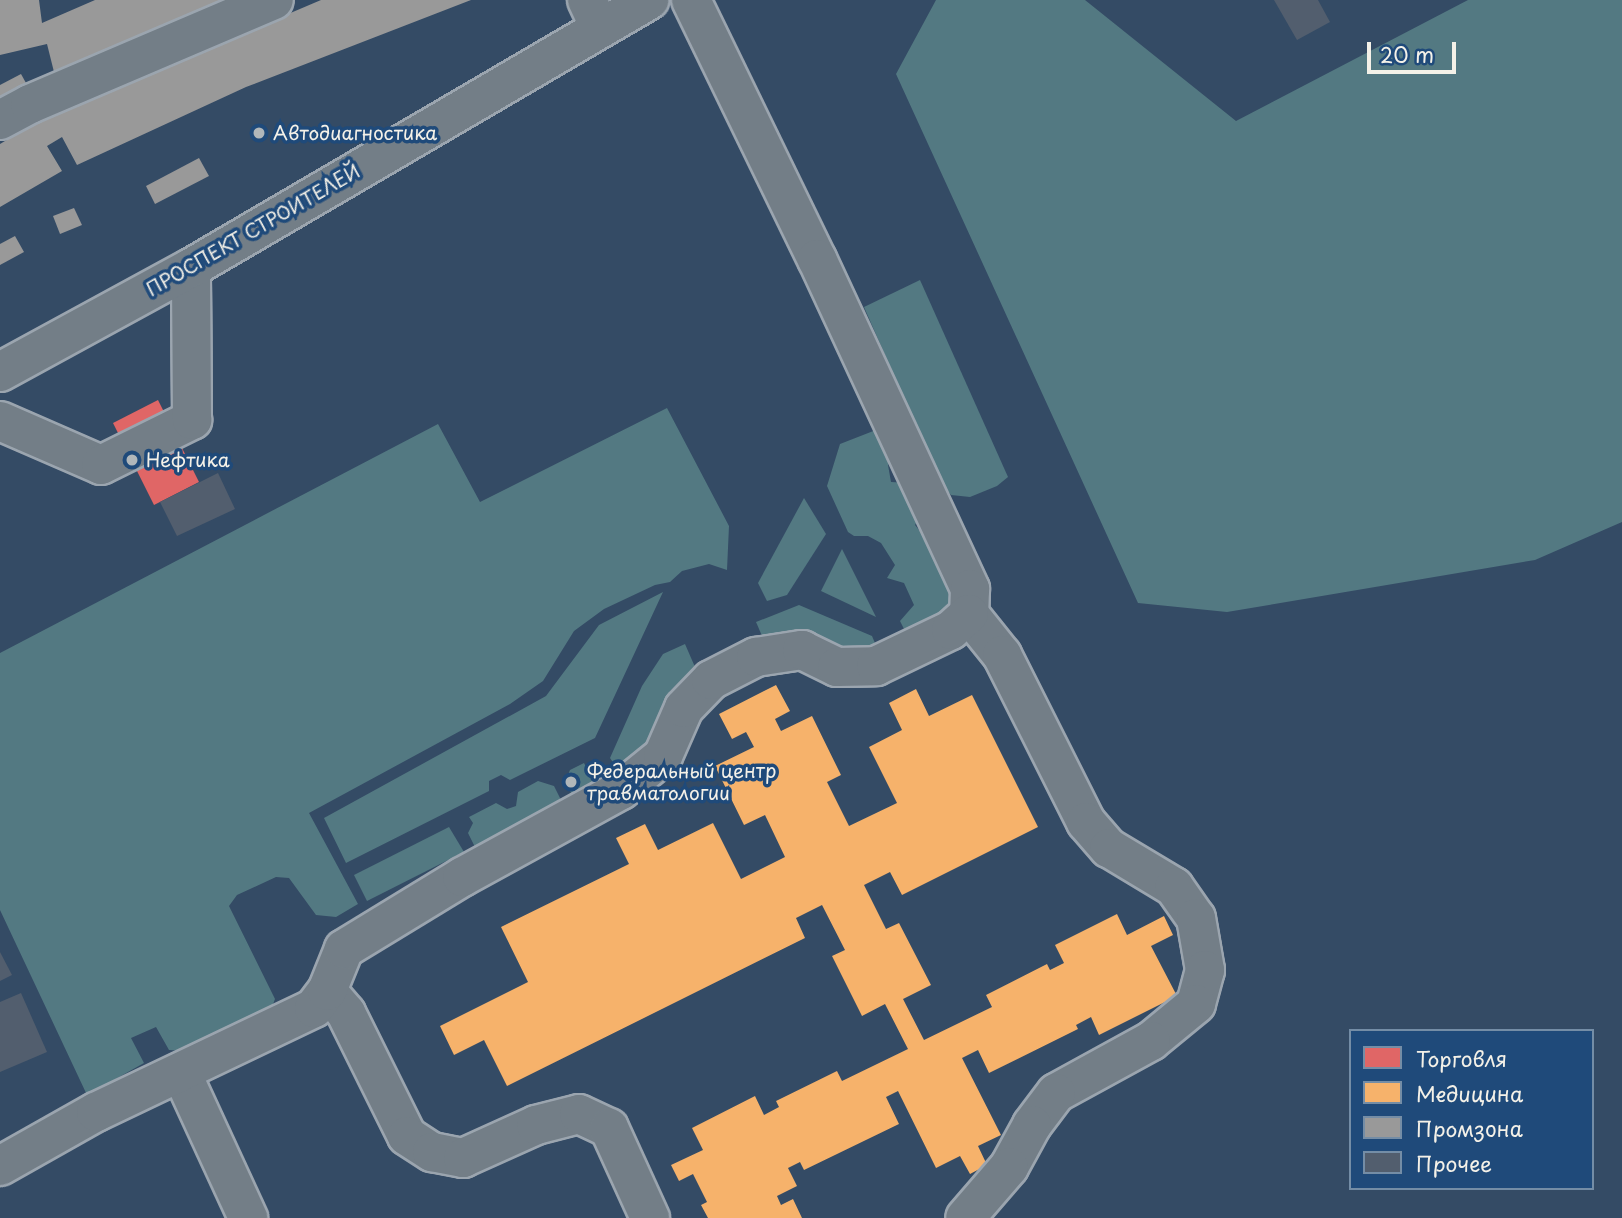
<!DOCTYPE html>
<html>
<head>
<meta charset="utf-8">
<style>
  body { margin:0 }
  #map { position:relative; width:1622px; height:1218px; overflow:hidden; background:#344b65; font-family:"Playpen Sans",sans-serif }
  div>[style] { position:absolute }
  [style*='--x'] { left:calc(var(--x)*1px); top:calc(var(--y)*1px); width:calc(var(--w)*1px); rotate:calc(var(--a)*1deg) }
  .green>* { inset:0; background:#537982 }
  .shops>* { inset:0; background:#e06666 }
  .health>* { inset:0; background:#f6b26b }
  .industry>* { inset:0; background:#999 }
  .building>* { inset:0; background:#525e6e }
  .roads { filter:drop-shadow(2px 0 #9ba5af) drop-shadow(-2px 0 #9ba5af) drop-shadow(0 2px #9ba5af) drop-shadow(0 -2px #9ba5af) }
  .minor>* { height:38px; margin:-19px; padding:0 19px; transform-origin:19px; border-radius:19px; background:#737e87 }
  .major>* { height:38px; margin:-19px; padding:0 19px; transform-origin:19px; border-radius:19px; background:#737e87 }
  .dots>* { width:19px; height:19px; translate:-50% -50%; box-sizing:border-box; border:4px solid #1f4a7a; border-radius:50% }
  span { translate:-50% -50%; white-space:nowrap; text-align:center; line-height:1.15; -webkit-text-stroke:7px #1f4a7a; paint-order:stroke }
  .poi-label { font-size:19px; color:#f4f1e8 }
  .left { translate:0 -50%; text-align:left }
  .street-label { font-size:19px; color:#f4f1e8 }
  .legend { position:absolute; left:1349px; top:1029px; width:245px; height:161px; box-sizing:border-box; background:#1f4a7a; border:2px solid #748da6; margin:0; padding:9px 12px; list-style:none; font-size:21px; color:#f4f1e8 }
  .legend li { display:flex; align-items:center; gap:14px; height:35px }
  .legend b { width:35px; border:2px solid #748da6 }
  .scale { position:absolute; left:1367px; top:42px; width:89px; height:32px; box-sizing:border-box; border:4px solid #f4f1e8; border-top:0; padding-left:9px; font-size:21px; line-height:24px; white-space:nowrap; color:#f4f1e8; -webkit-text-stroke:5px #1f4a7a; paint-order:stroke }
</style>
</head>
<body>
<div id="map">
  <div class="green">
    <i style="clip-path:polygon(936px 0,1085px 0,1236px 121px,1468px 0,1622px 0,1622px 522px,1535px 560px,1227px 612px,1138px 603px,896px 74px)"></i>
    <i style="clip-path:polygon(920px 280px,1008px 477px,997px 486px,970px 497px,951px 495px,941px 483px,864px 307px)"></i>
    <i style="clip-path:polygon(667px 408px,729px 526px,727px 570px,709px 564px,682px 571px,670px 582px,655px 585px,604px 609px,574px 631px,543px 681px,510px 704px,309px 813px,358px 904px,336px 917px,316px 915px,289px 878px,276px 877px,237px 895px,229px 906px,275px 999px,270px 1012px,184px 1051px,169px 1050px,156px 1027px,131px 1038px,144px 1063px,87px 1095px,0 910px,0 653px,438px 424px,480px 502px)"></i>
    <i style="clip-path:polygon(881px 428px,893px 454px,888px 465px,891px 482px,909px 483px,920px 516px,915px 525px,923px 535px,937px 537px,961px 596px,910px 641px,900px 621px,914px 605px,904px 583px,887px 578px,895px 565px,881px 543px,868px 536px,854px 536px,848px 532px,827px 486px,840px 444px)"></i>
    <i style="clip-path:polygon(804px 498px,826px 534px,787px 595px,767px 601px,758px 583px)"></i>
    <i style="clip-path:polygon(842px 549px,876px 617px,821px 591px)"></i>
    <i style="clip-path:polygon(663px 592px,595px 738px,510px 780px,501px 775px,489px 781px,489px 791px,346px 863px,324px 818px,546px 696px,599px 625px)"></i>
    <i style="clip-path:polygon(799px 605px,872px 636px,880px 655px,766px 645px,756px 622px)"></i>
    <i style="clip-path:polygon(685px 644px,695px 667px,670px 691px,646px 749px,621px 774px,610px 758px,642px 686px,663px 654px)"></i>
    <i style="clip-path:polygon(584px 763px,596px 786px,574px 798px,565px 782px,570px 770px)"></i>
    <i style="clip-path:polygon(538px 781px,554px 786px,563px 804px,475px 847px,468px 833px,473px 823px,469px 817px,496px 803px,507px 809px,516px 806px,518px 792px)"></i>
    <i style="clip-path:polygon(449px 827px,464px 852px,367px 901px,354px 875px)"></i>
  </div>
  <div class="shops">
    <i style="clip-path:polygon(158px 400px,199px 482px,154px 505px,113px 423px)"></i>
  </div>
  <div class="health">
    <i style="clip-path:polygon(776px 685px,790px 711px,775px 719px,781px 731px,812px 716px,841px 775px,827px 782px,849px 826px,897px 803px,869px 747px,902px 730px,889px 703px,916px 689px,929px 716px,972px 695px,1038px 827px,902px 895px,890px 872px,864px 885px,886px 929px,899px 923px,931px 985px,903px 999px,924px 1040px,992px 1007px,986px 995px,1047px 964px,1050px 970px,1064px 963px,1055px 945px,1117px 914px,1127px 935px,1164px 916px,1173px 935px,1151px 946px,1177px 996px,1099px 1035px,1091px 1017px,1076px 1025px,1078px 1029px,989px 1073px,978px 1050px,962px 1058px,1001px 1135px,978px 1146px,987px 1165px,970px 1174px,960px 1156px,936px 1168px,898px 1091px,886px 1097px,899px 1124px,804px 1170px,800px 1162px,788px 1168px,797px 1186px,777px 1196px,781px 1205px,793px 1199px,802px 1218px,708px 1218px,701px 1205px,707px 1202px,693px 1174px,679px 1181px,671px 1165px,703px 1150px,692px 1128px,755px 1096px,764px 1115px,779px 1107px,776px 1101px,837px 1071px,842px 1081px,908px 1049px,885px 1004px,862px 1016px,832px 956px,845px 950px,822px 905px,796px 918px,805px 938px,507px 1086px,484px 1040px,454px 1055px,440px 1026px,528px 982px,501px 927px,629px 864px,616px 838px,645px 824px,658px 850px,713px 823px,741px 879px,785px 857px,765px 815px,744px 825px,715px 766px,754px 747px,746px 732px,732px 739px,719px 714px)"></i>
  </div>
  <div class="industry">
    <i style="clip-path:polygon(0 0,39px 0,42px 23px,95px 0,239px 0,55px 76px,47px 44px,0 55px)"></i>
    <i style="clip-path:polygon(321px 0,471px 0,246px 87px,77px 165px,62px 137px,47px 146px,62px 171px,0 207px,0 144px,45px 117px)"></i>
    <i style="clip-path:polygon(21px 74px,31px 92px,0 109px,0 85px)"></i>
    <i style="clip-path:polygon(199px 158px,209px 176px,155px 204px,146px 186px)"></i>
    <i style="clip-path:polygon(74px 208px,82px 225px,60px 234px,53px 216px)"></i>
    <i style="clip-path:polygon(15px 236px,24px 252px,0 265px,0 244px)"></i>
  </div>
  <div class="building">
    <i style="clip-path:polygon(1274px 0,1318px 0,1330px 22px,1297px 40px)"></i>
    <i style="clip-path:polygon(218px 473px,235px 509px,177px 536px,160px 502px)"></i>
    <i style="clip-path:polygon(0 952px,12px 975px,0 981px)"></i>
    <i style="clip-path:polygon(21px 993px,47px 1052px,0 1072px,0 1002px)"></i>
  </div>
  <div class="roads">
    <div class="minor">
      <i style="--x:587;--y:0;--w:31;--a:65"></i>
      <i style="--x:691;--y:0;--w:288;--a:64.1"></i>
      <i style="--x:817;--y:259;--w:364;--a:65.1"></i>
      <i style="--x:970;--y:589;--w:25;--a:92"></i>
      <i style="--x:969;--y:614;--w:53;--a:51.2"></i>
      <i style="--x:1002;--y:655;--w:187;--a:63.3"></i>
      <i style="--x:1086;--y:822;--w:35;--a:49"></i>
      <i style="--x:1109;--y:848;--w:76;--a:31"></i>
      <i style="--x:1174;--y:887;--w:38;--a:55"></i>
      <i style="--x:1196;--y:918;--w:53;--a:80.2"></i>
      <i style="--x:1205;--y:970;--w:35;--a:105"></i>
      <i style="--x:1196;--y:1004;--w:58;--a:140.6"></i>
      <i style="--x:1151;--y:1041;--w:108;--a:151.3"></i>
      <i style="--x:1056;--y:1093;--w:40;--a:127"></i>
      <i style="--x:1032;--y:1125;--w:48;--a:118.7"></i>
      <i style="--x:1009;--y:1167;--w:67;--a:130.8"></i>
      <i style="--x:0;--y:120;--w:34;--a:-28"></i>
      <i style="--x:30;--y:104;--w:265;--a:-23.1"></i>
      <i style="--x:0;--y:421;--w:110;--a:23.5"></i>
      <i style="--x:101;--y:465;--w:102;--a:-26.3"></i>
      <i style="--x:192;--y:420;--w:152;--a:-90.4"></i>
      <i style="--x:327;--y:991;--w:29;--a:49"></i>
      <i style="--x:346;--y:1013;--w:137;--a:63.6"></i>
      <i style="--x:407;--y:1136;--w:30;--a:33"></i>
      <i style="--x:432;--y:1152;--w:32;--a:11"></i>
      <i style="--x:463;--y:1158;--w:80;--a:-24.3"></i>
      <i style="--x:536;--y:1125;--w:44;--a:-14.3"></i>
      <i style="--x:579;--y:1114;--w:33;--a:25"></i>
      <i style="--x:609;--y:1128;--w:99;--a:65.5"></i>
      <i style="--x:181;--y:1072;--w:161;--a:65.3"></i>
      <i style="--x:0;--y:1166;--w:110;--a:-29.4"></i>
      <i style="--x:96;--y:1112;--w:242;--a:-25.5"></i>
      <i style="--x:314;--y:1008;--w:21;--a:-53"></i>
      <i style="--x:327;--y:991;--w:45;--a:-68"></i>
      <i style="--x:344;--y:949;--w:138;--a:-31.4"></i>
      <i style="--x:462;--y:877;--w:181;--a:-28.7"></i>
      <i style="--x:621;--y:790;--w:54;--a:-39"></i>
      <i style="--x:663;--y:756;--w:52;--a:-66.4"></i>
      <i style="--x:684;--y:708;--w:39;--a:-46"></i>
      <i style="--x:711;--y:680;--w:51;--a:-27.1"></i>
      <i style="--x:756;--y:657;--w:47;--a:-8.7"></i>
      <i style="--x:802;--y:650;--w:39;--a:26"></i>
      <i style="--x:837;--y:667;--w:39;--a:-1"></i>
      <i style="--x:876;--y:666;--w:83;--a:-25.6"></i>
      <i style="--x:951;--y:630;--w:24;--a:-42"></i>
    </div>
    <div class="major">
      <i style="--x:0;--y:372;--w:217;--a:-28.6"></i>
      <i style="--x:191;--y:268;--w:531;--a:-30.33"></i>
    </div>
  </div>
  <div class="dots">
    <i style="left:259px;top:133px;background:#b1b7ba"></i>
    <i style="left:132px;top:460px;background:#b1b7ba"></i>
    <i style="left:571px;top:782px;background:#b1b7ba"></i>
  </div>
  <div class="poi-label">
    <span class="left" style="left:273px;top:133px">Автодиагностика</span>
    <span class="left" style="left:146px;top:460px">Нефтика</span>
    <span class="left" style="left:587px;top:782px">Федеральный центр<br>травматологии</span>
  </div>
  <div class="street-label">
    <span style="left:253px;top:230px;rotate:-30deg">ПРОСПЕКТ СТРОИТЕЛЕЙ</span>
  </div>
  <ul class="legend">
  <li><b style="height:19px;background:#e06666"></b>Торговля</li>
  <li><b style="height:19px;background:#f6b26b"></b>Медицина</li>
  <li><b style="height:19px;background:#999"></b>Промзона</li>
  <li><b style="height:19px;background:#525e6e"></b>Прочее</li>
  </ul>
  <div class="scale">20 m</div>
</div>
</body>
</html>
